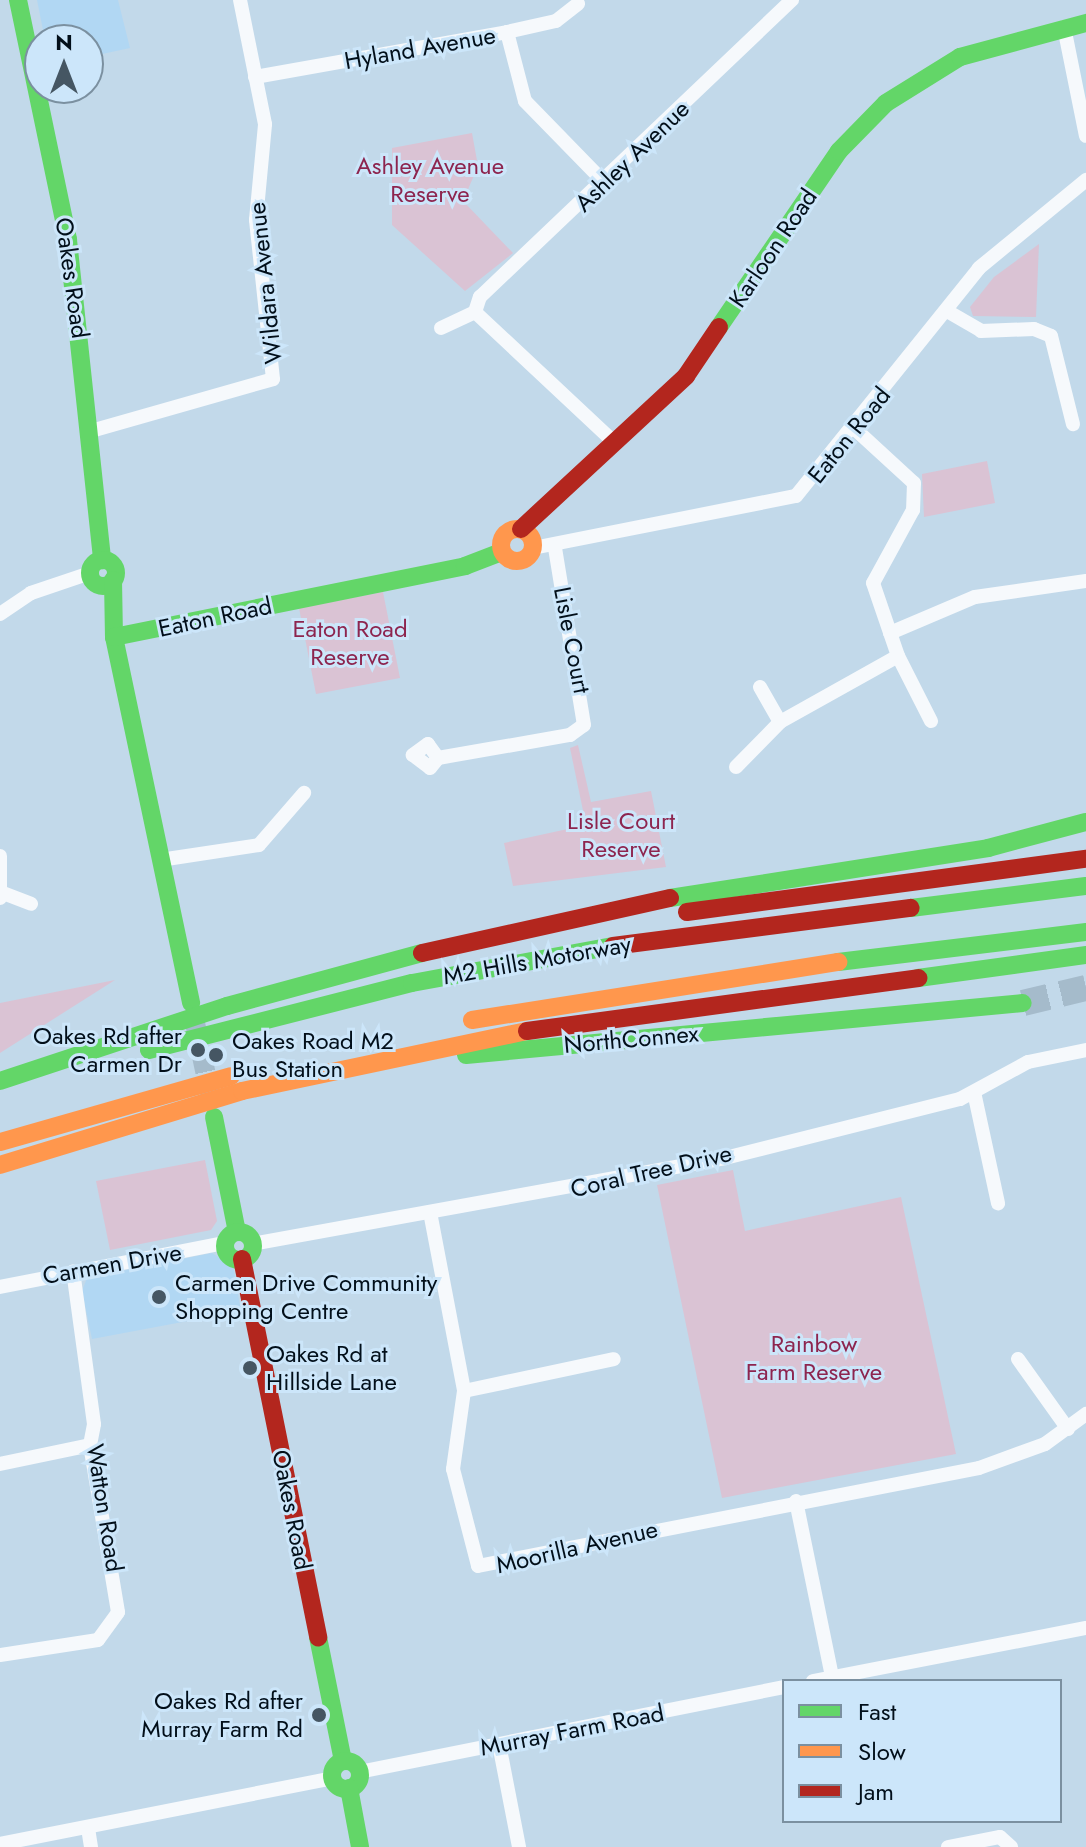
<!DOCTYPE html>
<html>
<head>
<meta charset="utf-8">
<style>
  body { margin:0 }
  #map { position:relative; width:1086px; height:1847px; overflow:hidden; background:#c2d9ea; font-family:Jost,sans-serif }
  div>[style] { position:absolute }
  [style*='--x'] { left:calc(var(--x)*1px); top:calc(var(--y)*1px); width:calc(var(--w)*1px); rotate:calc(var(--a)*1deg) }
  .built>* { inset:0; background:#b1d7f3 }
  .green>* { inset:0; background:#dac3d4 }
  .secondary-tunnel>* { height:20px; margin-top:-10px; transform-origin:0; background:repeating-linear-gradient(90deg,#a5bbcb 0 20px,transparent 0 30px) }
  .highway-tunnel>* { height:26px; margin-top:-13px; transform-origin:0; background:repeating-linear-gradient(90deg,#a5bbcb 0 26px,transparent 0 39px) }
  .street>* { height:14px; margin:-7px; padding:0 7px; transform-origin:7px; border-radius:7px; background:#f6f9fc }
  .fast>* { height:18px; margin:-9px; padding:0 9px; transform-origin:9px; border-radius:9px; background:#63d668 }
  .fast>.ring { margin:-9px; padding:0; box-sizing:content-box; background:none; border:18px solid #63d668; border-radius:50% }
  .slow>* { height:18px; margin:-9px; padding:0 9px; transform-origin:9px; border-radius:9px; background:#ff974d }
  .slow>.ring { margin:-9px; padding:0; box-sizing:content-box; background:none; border:18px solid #ff974d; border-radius:50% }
  .jam>* { height:18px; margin:-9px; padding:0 9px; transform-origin:9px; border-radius:9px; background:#b3261e }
  .dots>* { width:22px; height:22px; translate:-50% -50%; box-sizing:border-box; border:4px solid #cce6fa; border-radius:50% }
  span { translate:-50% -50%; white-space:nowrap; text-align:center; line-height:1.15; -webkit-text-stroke:6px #cce6fa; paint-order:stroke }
  .street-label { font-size:24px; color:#020f1a }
  .park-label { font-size:24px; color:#8d254f }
  .poi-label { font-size:24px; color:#020f1a }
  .right { translate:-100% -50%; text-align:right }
  .left { translate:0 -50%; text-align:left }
  .legend { position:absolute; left:782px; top:1679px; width:280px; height:144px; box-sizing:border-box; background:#cce6fa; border:2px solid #7b90a0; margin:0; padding:10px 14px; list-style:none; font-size:24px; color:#020f1a }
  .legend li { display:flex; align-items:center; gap:16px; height:40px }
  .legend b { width:40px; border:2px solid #7b90a0 }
  .north { position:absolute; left:24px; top:24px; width:80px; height:80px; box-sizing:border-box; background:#cce6fa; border:2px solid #7b90a0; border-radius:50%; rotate:0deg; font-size:22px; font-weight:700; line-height:32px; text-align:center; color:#020f1a }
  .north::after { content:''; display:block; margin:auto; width:28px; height:36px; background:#455663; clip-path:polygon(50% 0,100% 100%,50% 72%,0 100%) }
</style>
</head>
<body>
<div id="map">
  <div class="built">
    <i style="clip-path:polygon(37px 0,118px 0,130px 48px,88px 57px,88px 40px,45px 40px)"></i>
    <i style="clip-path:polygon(212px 1253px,233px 1266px,241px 1311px,92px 1339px,82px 1291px,87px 1278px)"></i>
  </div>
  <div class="green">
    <i style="clip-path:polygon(472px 133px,478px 166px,463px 201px,513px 253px,465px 291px,392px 225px,392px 148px)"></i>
    <i style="clip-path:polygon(1039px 244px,1036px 317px,973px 316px,970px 307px,994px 277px)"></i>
    <i style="clip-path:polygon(987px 461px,995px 503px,924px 517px,922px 474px)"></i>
    <i style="clip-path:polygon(383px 592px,400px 678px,316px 694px,299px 608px)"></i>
    <i style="clip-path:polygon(578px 745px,591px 802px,651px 791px,666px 867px,513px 886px,504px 843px,586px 825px,570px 748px)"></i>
    <i style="clip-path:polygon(115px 980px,0 1053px,0 1003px)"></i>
    <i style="clip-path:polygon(205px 1160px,217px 1221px,211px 1230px,110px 1250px,96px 1181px)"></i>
    <i style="clip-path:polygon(733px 1170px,745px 1231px,901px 1197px,956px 1454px,722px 1498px,657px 1185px)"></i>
  </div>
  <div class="secondary-tunnel">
    <i style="--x:195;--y:1023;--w:73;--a:78.1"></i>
  </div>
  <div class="highway-tunnel">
    <i style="--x:1023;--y:1003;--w:65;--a:-13.4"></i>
  </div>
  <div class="street">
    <i style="--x:1064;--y:27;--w:111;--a:78.6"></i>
    <i style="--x:507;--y:32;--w:71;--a:75.4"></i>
    <i style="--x:525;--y:101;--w:116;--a:45.7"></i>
    <i style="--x:255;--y:77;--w:256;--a:-10.1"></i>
    <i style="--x:507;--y:32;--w:50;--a:-12.7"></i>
    <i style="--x:556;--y:21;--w:28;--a:-38"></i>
    <i style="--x:947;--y:311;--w:39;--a:30"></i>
    <i style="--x:981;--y:331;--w:53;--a:-2.2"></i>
    <i style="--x:1034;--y:329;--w:18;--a:22"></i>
    <i style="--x:1051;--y:336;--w:91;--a:76"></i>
    <i style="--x:475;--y:312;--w:190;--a:43.1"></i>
    <i style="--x:441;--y:328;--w:38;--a:-25"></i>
    <i style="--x:475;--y:312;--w:16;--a:-72"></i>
    <i style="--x:480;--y:297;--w:431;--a:-43.6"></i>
    <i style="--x:855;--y:429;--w:80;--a:42.5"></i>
    <i style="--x:914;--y:483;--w:27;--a:92"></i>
    <i style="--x:913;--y:510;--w:83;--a:118.7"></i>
    <i style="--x:873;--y:583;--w:77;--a:71.1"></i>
    <i style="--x:898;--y:656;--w:73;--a:63.1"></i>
    <i style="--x:91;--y:431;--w:189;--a:-15.9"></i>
    <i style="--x:273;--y:379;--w:160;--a:-96.1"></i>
    <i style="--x:256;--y:220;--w:96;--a:-84.6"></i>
    <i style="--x:265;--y:124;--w:126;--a:-101.4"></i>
    <i style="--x:533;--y:548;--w:268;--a:-11.2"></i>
    <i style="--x:796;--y:496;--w:292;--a:-51.2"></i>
    <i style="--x:979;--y:268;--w:139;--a:-39.4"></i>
    <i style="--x:0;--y:614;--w:37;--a:-34"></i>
    <i style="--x:31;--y:593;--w:62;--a:-18.7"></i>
    <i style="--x:890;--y:633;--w:92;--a:-23"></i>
    <i style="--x:975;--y:597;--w:112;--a:-8.2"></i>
    <i style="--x:760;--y:687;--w:40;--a:60.3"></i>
    <i style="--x:438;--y:758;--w:17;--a:-126"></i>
    <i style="--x:428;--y:744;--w:19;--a:144"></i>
    <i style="--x:413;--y:755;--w:21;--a:37"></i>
    <i style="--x:430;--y:768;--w:13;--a:-51"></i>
    <i style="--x:438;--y:758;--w:134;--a:-9.9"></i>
    <i style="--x:570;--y:735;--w:17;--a:-36"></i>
    <i style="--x:584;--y:725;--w:180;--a:-99.3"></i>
    <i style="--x:736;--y:767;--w:63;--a:-45.6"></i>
    <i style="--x:780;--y:722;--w:135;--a:-29.2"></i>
    <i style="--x:0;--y:856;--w:42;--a:90"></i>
    <i style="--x:160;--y:860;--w:100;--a:-8.6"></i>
    <i style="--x:259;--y:845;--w:69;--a:-49.1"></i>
    <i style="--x:3;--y:893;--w:30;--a:21"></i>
    <i style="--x:974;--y:1092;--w:114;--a:77.8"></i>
    <i style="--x:430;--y:1212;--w:182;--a:79.2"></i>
    <i style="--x:464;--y:1391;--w:79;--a:98"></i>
    <i style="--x:453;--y:1469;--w:100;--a:75.5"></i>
    <i style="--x:478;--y:1566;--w:510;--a:-11.07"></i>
    <i style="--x:979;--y:1468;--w:70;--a:-20"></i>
    <i style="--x:1045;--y:1444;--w:51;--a:-36.2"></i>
    <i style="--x:252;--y:1244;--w:481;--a:-10.3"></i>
    <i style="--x:725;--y:1158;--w:242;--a:-14.1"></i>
    <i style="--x:960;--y:1099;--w:77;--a:-28.6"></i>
    <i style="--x:1028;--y:1062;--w:59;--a:-11.7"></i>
    <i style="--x:0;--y:1287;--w:229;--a:-11.1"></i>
    <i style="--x:1018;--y:1359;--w:86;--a:54.5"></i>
    <i style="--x:464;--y:1391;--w:153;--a:-12"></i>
    <i style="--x:0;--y:1464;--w:92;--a:-11.9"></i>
    <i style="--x:796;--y:1501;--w:180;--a:78.4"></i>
    <i style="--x:0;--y:1655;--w:99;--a:-8.7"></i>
    <i style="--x:98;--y:1640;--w:34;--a:-54"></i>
    <i style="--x:118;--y:1612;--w:169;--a:-99.5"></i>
    <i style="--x:90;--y:1445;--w:21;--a:-79"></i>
    <i style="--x:94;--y:1424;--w:154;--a:-97.8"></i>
    <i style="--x:813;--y:1681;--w:278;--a:-11"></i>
    <i style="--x:499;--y:1744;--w:105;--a:79"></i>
    <i style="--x:359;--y:1772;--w:433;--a:-11.3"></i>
    <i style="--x:88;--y:1828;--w:19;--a:81"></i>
    <i style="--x:0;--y:1844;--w:338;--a:-11.2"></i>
    <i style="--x:948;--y:1847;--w:53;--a:-10.9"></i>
    <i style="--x:1000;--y:1837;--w:15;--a:42"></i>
  </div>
  <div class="fast">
    <i style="--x:18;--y:0;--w:245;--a:78.2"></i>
    <i style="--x:68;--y:240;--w:322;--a:83.9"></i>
    <i style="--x:719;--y:327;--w:213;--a:-55.7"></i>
    <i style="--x:839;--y:151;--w:67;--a:-45.6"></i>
    <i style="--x:886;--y:103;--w:87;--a:-31.9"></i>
    <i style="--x:960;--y:57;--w:131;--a:-15.1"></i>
    <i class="ring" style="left:90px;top:560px;width:8px;height:8px"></i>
    <i style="--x:113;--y:580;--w:57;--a:89"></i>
    <i style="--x:114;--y:637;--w:374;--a:78.1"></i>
    <i style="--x:114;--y:637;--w:358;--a:-11.4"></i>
    <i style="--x:465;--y:566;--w:39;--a:-21"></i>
    <i style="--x:670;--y:898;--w:322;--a:-8.9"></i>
    <i style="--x:988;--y:848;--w:101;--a:-14.9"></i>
    <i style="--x:911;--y:908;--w:176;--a:-7.2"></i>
    <i style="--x:838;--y:962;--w:250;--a:-6.9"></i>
    <i style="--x:918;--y:978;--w:170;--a:-7.8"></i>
    <i style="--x:149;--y:1050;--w:271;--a:-14.3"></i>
    <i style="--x:412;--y:983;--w:204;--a:-10.4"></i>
    <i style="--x:466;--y:1055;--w:559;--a:-5.33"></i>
    <i style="--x:0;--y:1081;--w:239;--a:-18.3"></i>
    <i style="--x:227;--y:1006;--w:202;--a:-15.2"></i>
    <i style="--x:214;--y:1117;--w:117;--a:78.7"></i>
    <i class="ring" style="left:225px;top:1232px;width:10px;height:10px"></i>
    <i style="--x:318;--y:1637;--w:126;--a:78.6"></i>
    <i class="ring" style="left:332px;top:1761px;width:10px;height:10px"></i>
    <i style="--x:349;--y:1788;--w:60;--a:79.4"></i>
  </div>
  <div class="slow">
    <i class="ring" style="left:501px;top:529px;width:14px;height:14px"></i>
    <i style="--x:472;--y:1020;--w:371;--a:-9"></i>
    <i style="--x:0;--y:1142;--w:240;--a:-15.9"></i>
    <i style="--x:0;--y:1165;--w:253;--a:-17"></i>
    <i style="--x:242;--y:1091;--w:291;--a:-11.9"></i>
  </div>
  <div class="jam">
    <i style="--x:521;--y:529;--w:225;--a:-42.8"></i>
    <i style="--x:686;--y:376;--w:59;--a:-56"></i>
    <i style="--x:687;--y:912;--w:403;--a:-7.6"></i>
    <i style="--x:613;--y:946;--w:300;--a:-7.3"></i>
    <i style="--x:422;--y:953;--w:254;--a:-12.5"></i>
    <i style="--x:527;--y:1031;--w:395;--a:-7.7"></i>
    <i style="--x:242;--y:1259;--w:386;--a:78.6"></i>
  </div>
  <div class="dots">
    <i style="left:198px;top:1050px;background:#455663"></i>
    <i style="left:216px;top:1055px;background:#455663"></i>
    <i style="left:159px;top:1297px;background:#455663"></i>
    <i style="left:250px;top:1368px;background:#455663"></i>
    <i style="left:319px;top:1715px;background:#455663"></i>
  </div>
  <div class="street-label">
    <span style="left:420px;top:48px;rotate:-10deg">Hyland Avenue</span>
    <span style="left:632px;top:156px;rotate:-44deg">Ashley Avenue</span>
    <span style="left:773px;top:248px;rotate:-56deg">Karloon Road</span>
    <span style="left:72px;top:278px;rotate:82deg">Oakes Road</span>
    <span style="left:265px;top:283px;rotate:-96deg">Wildara Avenue</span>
    <span style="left:849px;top:435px;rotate:-51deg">Eaton Road</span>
    <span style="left:215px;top:617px;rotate:-12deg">Eaton Road</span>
    <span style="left:572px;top:640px;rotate:79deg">Lisle Court</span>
    <span style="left:537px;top:960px;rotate:-10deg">M2 Hills Motorway</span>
    <span style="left:631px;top:1039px;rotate:-5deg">NorthConnex</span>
    <span style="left:651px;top:1171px;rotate:-13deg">Coral Tree Drive</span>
    <span style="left:112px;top:1264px;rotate:-10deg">Carmen Drive</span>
    <span style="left:105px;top:1508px;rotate:81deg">Watton Road</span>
    <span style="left:292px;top:1510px;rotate:79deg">Oakes Road</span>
    <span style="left:577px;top:1547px;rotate:-13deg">Moorilla Avenue</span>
    <span style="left:572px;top:1730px;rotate:-11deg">Murray Farm Road</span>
  </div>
  <div class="park-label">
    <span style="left:430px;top:180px">Ashley Avenue<br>Reserve</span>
    <span style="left:350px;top:643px">Eaton Road<br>Reserve</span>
    <span style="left:621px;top:835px">Lisle Court<br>Reserve</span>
    <span style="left:814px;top:1358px">Rainbow<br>Farm Reserve</span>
  </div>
  <div class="poi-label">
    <span class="right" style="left:182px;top:1050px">Oakes Rd after<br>Carmen Dr</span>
    <span class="left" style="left:232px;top:1055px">Oakes Road M2<br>Bus Station</span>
    <span class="left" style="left:175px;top:1297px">Carmen Drive Community<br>Shopping Centre</span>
    <span class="left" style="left:266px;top:1368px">Oakes Rd at<br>Hillside Lane</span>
    <span class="right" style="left:303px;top:1715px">Oakes Rd after<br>Murray Farm Rd</span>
  </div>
  <ul class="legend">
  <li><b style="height:10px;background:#63d668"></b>Fast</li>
  <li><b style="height:10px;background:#ff974d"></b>Slow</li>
  <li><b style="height:10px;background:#b3261e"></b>Jam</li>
  </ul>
  <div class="north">N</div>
</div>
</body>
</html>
